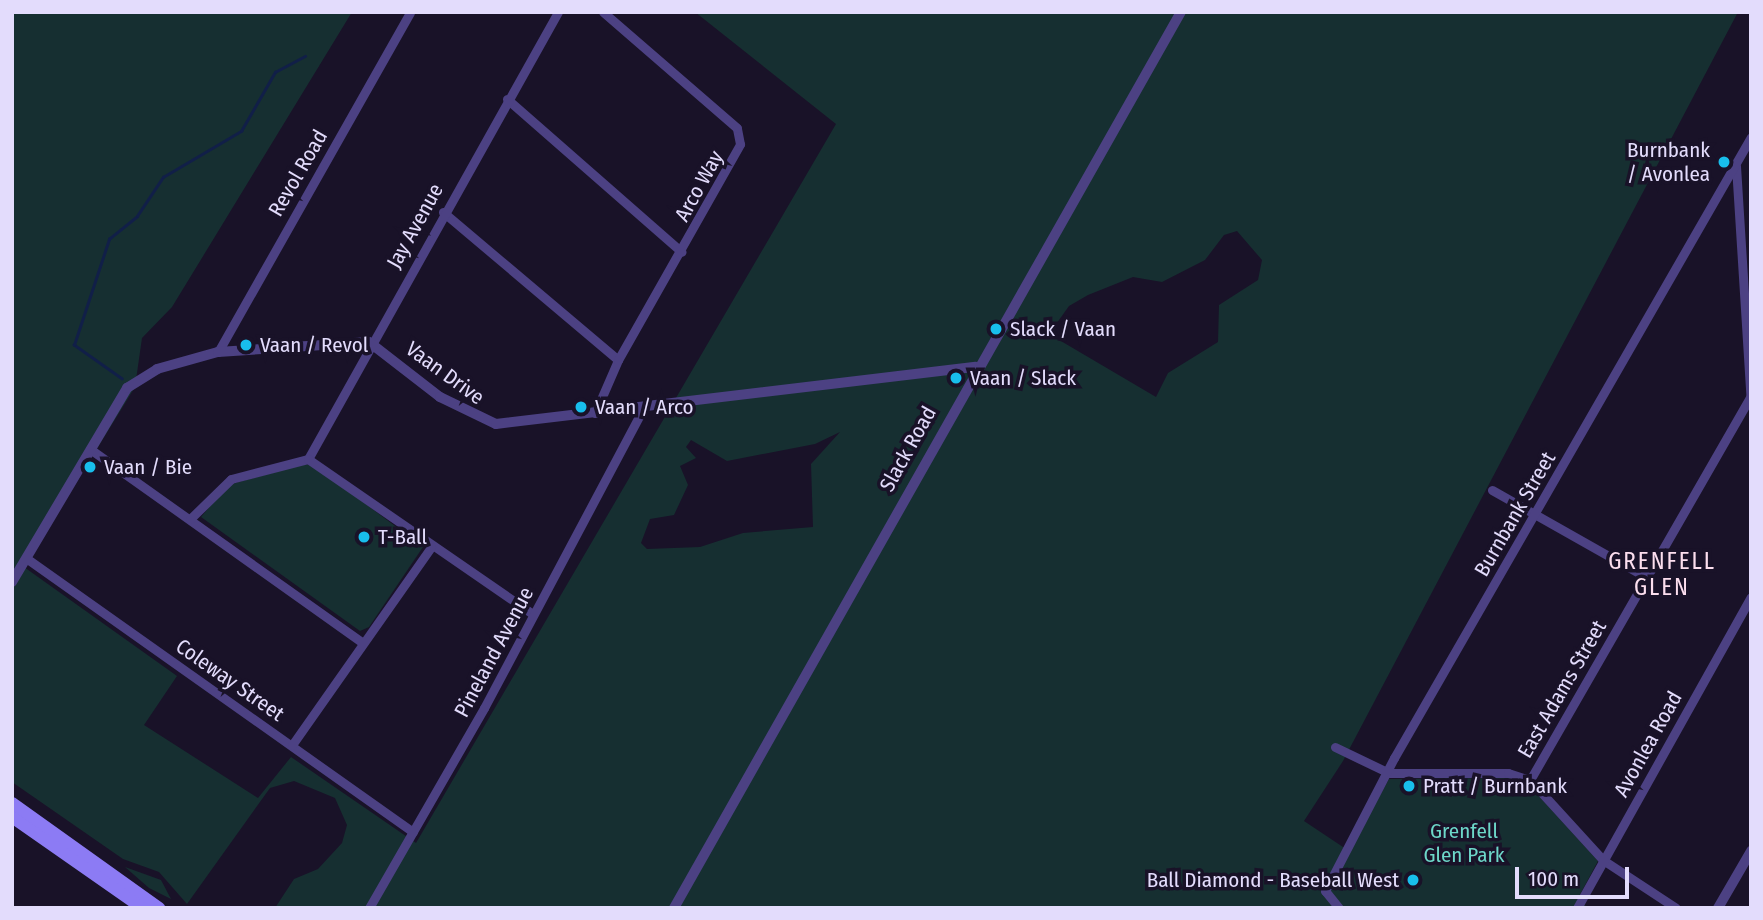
<!DOCTYPE html>
<html>
<head>
<meta charset="utf-8">
<style>
  body { margin:0 }
  #map { position:relative; width:1763px; height:920px; overflow:hidden; background:#191228; font-family:"Fira Sans Condensed",sans-serif }
  div>[style] { position:absolute }
  [style*='--x'] { left:calc(var(--x)*1px); top:calc(var(--y)*1px); width:calc(var(--w)*1px); rotate:calc(var(--a)*1deg) }
  .green>* { inset:0; background:#162f31 }
  .stream>* { height:2.5px; margin:-1.25px; padding:0 1.25px; transform-origin:1.25px; border-radius:1.25px; background:#111f48 }
  .minor>* { height:9px; margin:-4.5px; padding:0 4.5px; transform-origin:4.5px; border-radius:4.5px; background:#4c4183 }
  .tertiary>* { height:10px; margin:-5px; padding:0 5px; transform-origin:5px; border-radius:5px; background:#4c4183 }
  .secondary>* { height:12px; margin:-6px; padding:0 6px; transform-origin:6px; border-radius:6px; background:#8c7bf4 }
  .dots>* { width:19px; height:19px; translate:-50% -50%; box-sizing:border-box; border:4px solid #191228; border-radius:50% }
  span { translate:-50% -50%; white-space:nowrap; text-align:center; line-height:1.15; -webkit-text-stroke:7px #191228; paint-order:stroke }
  .poi-label { font-size:21px; color:#e3dcfc }
  .right { translate:-100% -50%; text-align:right }
  .left { translate:0 -50%; text-align:left }
  .street-label { font-size:21px; color:#e3dcfc }
  .park-label { font-size:21px; color:#6dd7c9 }
  .neighbourhood-label { font-size:23px; color:#fcdeee; letter-spacing:2px }
  .frame { position:absolute; inset:0; border:14px solid #e3dcfc; pointer-events:none }
  .scale { position:absolute; left:1515px; top:867px; width:114px; height:32px; box-sizing:border-box; border:4px solid #e3dcfc; border-top:0; padding-left:9px; font-size:21px; line-height:24px; white-space:nowrap; color:#e3dcfc; -webkit-text-stroke:5px #191228; paint-order:stroke }
</style>
</head>
<body>
<div id="map">
  <div class="green">
    <i style="clip-path:polygon(evenodd,12px 12px,352px 12px,172px 307px,142px 338px,135px 387px,24px 567px,177px 676px,144px 725px,258px 798px,291px 757px,416px 843px,836px 124px,695px 12px,1738px 12px,1343px 761px,1304px 821px,1349px 851px,1389px 779px,1509px 778px,1536px 793px,1598px 861px,1577px 900px,1589px 908px,275px 908px,294px 879px,318px 869px,342px 843px,347px 825px,335px 798px,294px 781px,270px 788px,187px 904px,159px 872px,123px 859px,12px 782px,12px 12px,1237px 231px,1262px 260px,1258px 280px,1219px 305px,1218px 342px,1168px 373px,1156px 397px,1049px 334px,1069px 306px,1088px 295px,1133px 277px,1162px 282px,1205px 260px,1224px 235px,1237px 231px,12px 12px,840px 432px,811px 464px,813px 527px,743px 533px,700px 547px,647px 549px,641px 543px,650px 519px,674px 515px,688px 485px,680px 466px,696px 458px,686px 447px,691px 440px,727px 461px,815px 444px,840px 432px)"></i>
    <i style="clip-path:polygon(304px 464px,315px 466px,423px 547px,369px 627px,360px 631px,201px 517px,228px 485px)"></i>
    <i style="clip-path:polygon(125px 867px,161px 880px,171px 899px,149px 888px)"></i>
  </div>
  <div class="stream">
    <i style="--x:122;--y:379;--w:59;--a:-144.7"></i>
    <i style="--x:74;--y:345;--w:112;--a:-71.7"></i>
    <i style="--x:109;--y:239;--w:36;--a:-39"></i>
    <i style="--x:137;--y:216;--w:47;--a:-56.3"></i>
    <i style="--x:163;--y:177;--w:91;--a:-30.5"></i>
    <i style="--x:241;--y:131;--w:68;--a:-60"></i>
    <i style="--x:275;--y:72;--w:34;--a:-28"></i>
  </div>
  <div class="minor">
    <i style="--x:507;--y:99;--w:232;--a:41.2"></i>
    <i style="--x:1736;--y:166;--w:237;--a:86.4"></i>
    <i style="--x:443;--y:212;--w:229;--a:40.2"></i>
    <i style="--x:218;--y:352;--w:390;--a:-60.5"></i>
    <i style="--x:595;--y:413;--w:58;--a:-66.5"></i>
    <i style="--x:618;--y:360;--w:248;--a:-60.5"></i>
    <i style="--x:740;--y:144;--w:16;--a:-101"></i>
    <i style="--x:737;--y:128;--w:177;--a:-139.1"></i>
    <i style="--x:90;--y:449;--w:334;--a:35.4"></i>
    <i style="--x:308;--y:459;--w:512;--a:-60.78"></i>
    <i style="--x:1492;--y:490;--w:177;--a:29.5"></i>
    <i style="--x:190;--y:519;--w:57;--a:-44.3"></i>
    <i style="--x:231;--y:479;--w:80;--a:-14.6"></i>
    <i style="--x:308;--y:459;--w:273;--a:34.6"></i>
    <i style="--x:26;--y:558;--w:474;--a:35.3"></i>
    <i style="--x:292;--y:745;--w:242;--a:-54.9"></i>
    <i style="--x:1335;--y:747;--w:60;--a:25.7"></i>
    <i style="--x:1389;--y:773;--w:119;--a:0"></i>
    <i style="--x:1508;--y:773;--w:23;--a:18"></i>
    <i style="--x:1530;--y:780;--w:108;--a:47.6"></i>
    <i style="--x:1603;--y:860;--w:87;--a:33.3"></i>
    <i style="--x:1530;--y:780;--w:442;--a:-60.1"></i>
    <i style="--x:369;--y:908;--w:231;--a:-60.1"></i>
    <i style="--x:484;--y:708;--w:339;--a:-62"></i>
    <i style="--x:1339;--y:908;--w:22;--a:-129"></i>
    <i style="--x:1325;--y:891;--w:150;--a:-62.6"></i>
    <i style="--x:1394;--y:758;--w:716;--a:-60.11"></i>
    <i style="--x:1577;--y:908;--w:356;--a:-60.8"></i>
  </div>
  <div class="tertiary">
    <i style="--x:12;--y:582;--w:226;--a:-59.3"></i>
    <i style="--x:127;--y:388;--w:36;--a:-32"></i>
    <i style="--x:157;--y:369;--w:63;--a:-15.6"></i>
    <i style="--x:218;--y:352;--w:151;--a:-3.8"></i>
    <i style="--x:369;--y:342;--w:90;--a:37.8"></i>
    <i style="--x:440;--y:397;--w:62;--a:25.7"></i>
    <i style="--x:496;--y:424;--w:483;--a:-6.8"></i>
    <i style="--x:674;--y:908;--w:1029;--a:-60.5"></i>
    <i style="--x:1718;--y:908;--w:66;--a:-59.9"></i>
  </div>
  <div class="secondary">
    <i style="--x:12;--y:803;--w:181;--a:35.5"></i>
    <i style="--x:12;--y:817;--w:159;--a:35"></i>
  </div>
  <div class="dots">
    <i style="left:1724px;top:162px;background:#18beec"></i>
    <i style="left:996px;top:329px;background:#18beec"></i>
    <i style="left:246px;top:345px;background:#18beec"></i>
    <i style="left:956px;top:378px;background:#18beec"></i>
    <i style="left:581px;top:407px;background:#18beec"></i>
    <i style="left:90px;top:467px;background:#18beec"></i>
    <i style="left:364px;top:537px;background:#18beec"></i>
    <i style="left:1409px;top:786px;background:#18beec"></i>
    <i style="left:1413px;top:880px;background:#18beec"></i>
  </div>
  <div class="poi-label">
    <span class="right" style="left:1710px;top:162px">Burnbank<br>/ Avonlea</span>
    <span class="left" style="left:1010px;top:329px">Slack / Vaan</span>
    <span class="left" style="left:260px;top:345px">Vaan / Revol</span>
    <span class="left" style="left:970px;top:378px">Vaan / Slack</span>
    <span class="left" style="left:595px;top:407px">Vaan / Arco</span>
    <span class="left" style="left:104px;top:467px">Vaan / Bie</span>
    <span class="left" style="left:378px;top:537px">T-Ball</span>
    <span class="left" style="left:1423px;top:786px">Pratt / Burnbank</span>
    <span class="right" style="left:1399px;top:880px">Ball Diamond - Baseball West</span>
  </div>
  <div class="street-label">
    <span style="left:298px;top:173px;rotate:-60deg">Revol Road</span>
    <span style="left:699px;top:186px;rotate:-61deg">Arco Way</span>
    <span style="left:415px;top:226px;rotate:-61deg">Jay Avenue</span>
    <span style="left:445px;top:373px;rotate:36deg">Vaan Drive</span>
    <span style="left:908px;top:449px;rotate:-61deg">Slack Road</span>
    <span style="left:1515px;top:514px;rotate:-60deg">Burnbank Street</span>
    <span style="left:494px;top:652px;rotate:-62deg">Pineland Avenue</span>
    <span style="left:230px;top:680px;rotate:35deg">Coleway Street</span>
    <span style="left:1562px;top:689px;rotate:-60deg">East Adams Street</span>
    <span style="left:1648px;top:744px;rotate:-61deg">Avonlea Road</span>
  </div>
  <div class="park-label">
    <span style="left:1464px;top:843px">Grenfell<br>Glen Park</span>
  </div>
  <div class="neighbourhood-label">
    <span style="left:1662px;top:574px">GRENFELL<br>GLEN</span>
  </div>
  <div class="frame"></div>
  <div class="scale">100 m</div>
</div>
</body>
</html>
